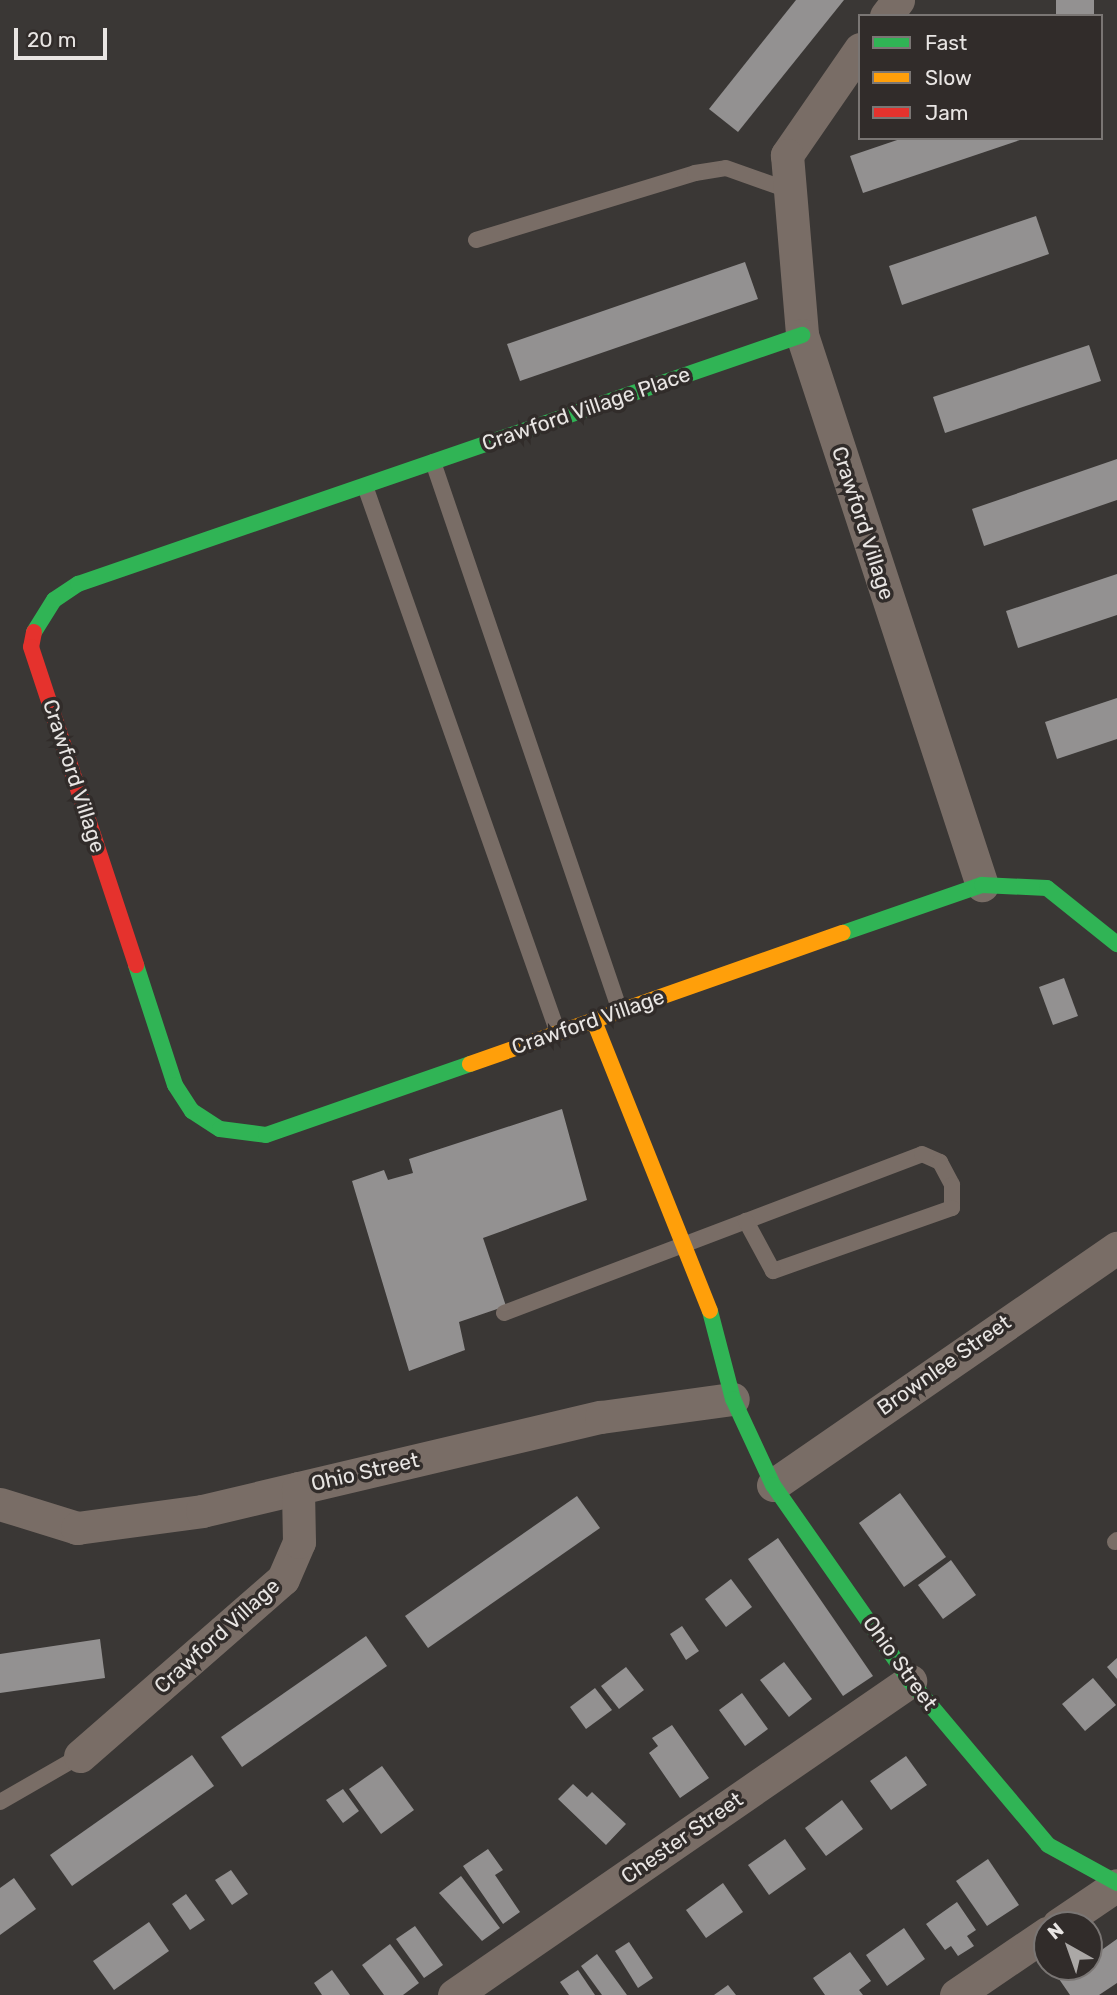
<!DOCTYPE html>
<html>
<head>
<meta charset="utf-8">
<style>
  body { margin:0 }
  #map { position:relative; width:1117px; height:1995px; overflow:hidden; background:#3a3735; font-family:Rubik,sans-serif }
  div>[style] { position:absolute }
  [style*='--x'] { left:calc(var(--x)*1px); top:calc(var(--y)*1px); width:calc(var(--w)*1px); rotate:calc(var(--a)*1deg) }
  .building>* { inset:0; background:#939191 }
  .lane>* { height:16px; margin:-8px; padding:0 8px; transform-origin:8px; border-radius:8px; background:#796d66 }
  .street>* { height:33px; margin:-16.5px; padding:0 16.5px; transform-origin:16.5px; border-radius:16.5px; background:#796d66 }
  .fast>* { height:16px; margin:-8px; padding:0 8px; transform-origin:8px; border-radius:8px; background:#30b455 }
  .slow>* { height:16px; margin:-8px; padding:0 8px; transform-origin:8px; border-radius:8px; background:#ff9f0a }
  .jam>* { height:16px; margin:-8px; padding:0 8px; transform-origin:8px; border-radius:8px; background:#e5322d }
  span { translate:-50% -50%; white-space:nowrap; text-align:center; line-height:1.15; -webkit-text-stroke:7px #312c2a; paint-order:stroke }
  .street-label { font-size:21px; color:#e8e5e3 }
  .legend { position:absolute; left:858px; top:14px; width:245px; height:126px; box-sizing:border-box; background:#312c2a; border:2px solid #7a7674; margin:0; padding:9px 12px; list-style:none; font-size:21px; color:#e8e5e3 }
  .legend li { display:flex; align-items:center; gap:14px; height:35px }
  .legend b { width:35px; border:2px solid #7a7674 }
  .north { position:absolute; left:1033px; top:1911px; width:70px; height:70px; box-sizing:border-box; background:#312c2a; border:2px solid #7a7674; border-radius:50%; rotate:320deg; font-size:19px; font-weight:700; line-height:28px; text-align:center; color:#e8e5e3 }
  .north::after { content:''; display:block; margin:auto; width:24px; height:32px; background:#aba8a6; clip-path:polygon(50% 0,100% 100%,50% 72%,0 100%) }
  .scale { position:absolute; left:14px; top:28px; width:93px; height:32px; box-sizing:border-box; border:4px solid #e8e5e3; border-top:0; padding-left:9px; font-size:21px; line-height:24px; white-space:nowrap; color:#e8e5e3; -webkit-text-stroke:5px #312c2a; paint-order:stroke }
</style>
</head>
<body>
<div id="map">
  <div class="building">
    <i style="clip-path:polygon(796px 0,844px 0,738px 132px,709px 109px)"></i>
    <i style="clip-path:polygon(1056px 0,1094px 0,1094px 16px,1056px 16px)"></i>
    <i style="clip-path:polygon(903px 138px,1023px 138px,1023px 139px,863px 193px,850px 156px)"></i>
    <i style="clip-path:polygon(1036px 216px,1049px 254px,902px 305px,889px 266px)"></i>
    <i style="clip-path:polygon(745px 262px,758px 299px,520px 381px,507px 344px)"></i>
    <i style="clip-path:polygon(1089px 345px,1101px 381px,945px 433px,933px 397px)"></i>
    <i style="clip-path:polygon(1117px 459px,1117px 500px,984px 546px,972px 509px)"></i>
    <i style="clip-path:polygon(1117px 574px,1117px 615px,1018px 648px,1006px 611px)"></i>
    <i style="clip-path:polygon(1117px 698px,1117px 739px,1057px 759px,1045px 722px)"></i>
    <i style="clip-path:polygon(1064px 978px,1078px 1016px,1053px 1025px,1039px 987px)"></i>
    <i style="clip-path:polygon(562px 1109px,587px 1200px,483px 1238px,506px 1306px,459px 1322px,465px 1350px,409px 1371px,352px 1181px,384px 1170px,388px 1180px,413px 1173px,409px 1159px)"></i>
    <i style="clip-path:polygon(900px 1493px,946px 1557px,904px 1587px,859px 1523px)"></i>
    <i style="clip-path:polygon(577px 1496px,600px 1528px,428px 1648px,405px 1616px)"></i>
    <i style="clip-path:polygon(778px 1538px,873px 1676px,843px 1696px,748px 1559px)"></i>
    <i style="clip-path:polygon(951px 1560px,976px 1595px,943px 1619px,918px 1585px)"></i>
    <i style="clip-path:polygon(731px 1579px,752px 1607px,726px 1627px,705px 1599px)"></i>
    <i style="clip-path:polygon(682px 1626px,699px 1651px,686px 1660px,670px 1634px)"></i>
    <i style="clip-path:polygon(366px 1636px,387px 1666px,242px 1767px,221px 1737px)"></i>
    <i style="clip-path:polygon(100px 1639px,105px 1678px,0 1693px,0 1654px)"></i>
    <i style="clip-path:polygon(1117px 1658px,1117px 1679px,1107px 1667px)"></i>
    <i style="clip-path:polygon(784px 1662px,812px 1699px,789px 1717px,760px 1680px)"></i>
    <i style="clip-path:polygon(626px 1667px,644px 1690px,619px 1709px,601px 1686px)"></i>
    <i style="clip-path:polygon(1093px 1678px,1116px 1705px,1085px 1731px,1062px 1704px)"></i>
    <i style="clip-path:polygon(595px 1688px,612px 1710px,586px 1729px,570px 1707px)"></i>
    <i style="clip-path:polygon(742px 1693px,768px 1729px,745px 1746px,719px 1710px)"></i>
    <i style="clip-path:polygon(672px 1725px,709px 1778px,680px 1798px,649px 1753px,658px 1746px,652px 1738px)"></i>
    <i style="clip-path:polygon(192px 1755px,214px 1786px,72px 1886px,50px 1855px)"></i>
    <i style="clip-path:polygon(906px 1756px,927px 1785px,891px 1810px,870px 1781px)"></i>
    <i style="clip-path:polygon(382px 1766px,414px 1810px,381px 1834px,349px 1789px)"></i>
    <i style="clip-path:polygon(573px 1784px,587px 1797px,592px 1792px,626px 1824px,606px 1845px,558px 1799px)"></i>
    <i style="clip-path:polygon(343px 1789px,359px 1811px,343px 1823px,326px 1800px)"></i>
    <i style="clip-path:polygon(842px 1800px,863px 1829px,826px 1856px,805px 1828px)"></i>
    <i style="clip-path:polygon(785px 1839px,806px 1869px,769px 1895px,748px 1865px)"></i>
    <i style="clip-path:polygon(488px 1849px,503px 1870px,495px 1875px,520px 1912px,503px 1924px,463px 1866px)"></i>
    <i style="clip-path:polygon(988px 1859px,1019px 1905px,987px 1926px,956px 1881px)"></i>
    <i style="clip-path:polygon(231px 1870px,248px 1894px,232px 1905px,215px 1880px)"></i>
    <i style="clip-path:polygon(461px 1876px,500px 1928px,482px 1941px,439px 1893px)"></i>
    <i style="clip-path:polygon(14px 1878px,36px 1909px,0 1935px,0 1888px)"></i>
    <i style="clip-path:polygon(723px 1883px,743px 1912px,706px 1938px,686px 1910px)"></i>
    <i style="clip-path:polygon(186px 1894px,205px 1920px,190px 1930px,172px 1904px)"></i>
    <i style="clip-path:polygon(957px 1902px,976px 1930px,967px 1936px,974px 1946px,958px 1956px,951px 1946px,945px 1950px,926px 1924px)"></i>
    <i style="clip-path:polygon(149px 1922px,169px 1951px,114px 1990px,93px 1961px)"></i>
    <i style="clip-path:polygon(415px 1926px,443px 1965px,424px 1978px,396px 1939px)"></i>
    <i style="clip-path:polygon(904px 1928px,925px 1959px,887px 1986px,866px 1955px)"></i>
    <i style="clip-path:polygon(1117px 1939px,1117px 1983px,1099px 1995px,1070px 1995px,1059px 1979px,1089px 1967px,1089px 1959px)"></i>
    <i style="clip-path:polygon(629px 1942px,653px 1978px,638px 1988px,615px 1951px)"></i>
    <i style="clip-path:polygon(390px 1944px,419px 1983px,403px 1995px,384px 1995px,362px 1965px)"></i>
    <i style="clip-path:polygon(850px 1952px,871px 1981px,859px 1990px,863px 1995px,825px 1995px,813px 1978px)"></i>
    <i style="clip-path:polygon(597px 1954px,627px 1995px,602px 1995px,581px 1966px)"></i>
    <i style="clip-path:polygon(332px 1970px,350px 1995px,322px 1995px,314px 1983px)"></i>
    <i style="clip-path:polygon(578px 1970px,595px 1995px,569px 1995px,560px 1982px)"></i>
    <i style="clip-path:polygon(728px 1985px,736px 1995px,714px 1995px)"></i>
  </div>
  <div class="lane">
    <i style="--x:476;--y:240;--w:229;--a:-17"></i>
    <i style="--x:695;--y:173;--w:31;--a:-9"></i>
    <i style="--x:726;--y:168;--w:66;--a:19.5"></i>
    <i style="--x:433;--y:462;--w:580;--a:71.19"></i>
    <i style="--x:365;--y:486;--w:580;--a:70.57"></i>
    <i style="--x:504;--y:1313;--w:447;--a:-20.8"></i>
    <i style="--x:922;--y:1154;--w:20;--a:24"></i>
    <i style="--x:940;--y:1162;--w:26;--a:62"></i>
    <i style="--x:952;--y:1185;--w:23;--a:90"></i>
    <i style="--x:952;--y:1208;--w:190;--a:160.6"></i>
    <i style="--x:773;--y:1271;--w:57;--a:-118.4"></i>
    <i style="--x:1115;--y:1542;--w:3;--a:-45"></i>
    <i style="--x:0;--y:1802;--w:92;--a:-29.9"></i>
  </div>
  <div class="street">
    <i style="--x:886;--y:16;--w:20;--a:-53"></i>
    <i style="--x:860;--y:49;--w:129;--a:124.6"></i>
    <i style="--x:787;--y:155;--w:181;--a:85.2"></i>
    <i style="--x:802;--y:335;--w:579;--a:71.88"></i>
    <i style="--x:773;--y:1485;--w:418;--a:-34.6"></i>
    <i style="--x:0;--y:1504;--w:81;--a:17.3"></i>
    <i style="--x:77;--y:1528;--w:126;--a:-7.7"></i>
    <i style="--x:202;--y:1511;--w:410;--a:-13.3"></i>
    <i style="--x:601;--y:1417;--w:133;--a:-7.8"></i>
    <i style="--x:80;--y:1756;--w:269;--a:-41.1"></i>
    <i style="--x:283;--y:1579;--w:40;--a:-66.6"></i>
    <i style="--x:299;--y:1542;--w:54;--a:-91.1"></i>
    <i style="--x:1058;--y:1925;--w:71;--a:-34.1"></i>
    <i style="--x:454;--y:1995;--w:554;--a:-34.55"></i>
    <i style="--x:956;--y:1995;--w:110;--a:-34.3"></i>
  </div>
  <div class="fast">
    <i style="--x:34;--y:632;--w:38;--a:-58"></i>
    <i style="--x:54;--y:600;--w:29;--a:-34"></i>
    <i style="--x:78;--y:584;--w:766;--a:-18.98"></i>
    <i style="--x:843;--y:933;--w:147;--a:-19.1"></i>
    <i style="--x:982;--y:885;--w:65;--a:2.6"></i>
    <i style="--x:1047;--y:888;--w:90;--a:38.7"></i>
    <i style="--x:136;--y:965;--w:126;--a:72"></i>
    <i style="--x:175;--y:1085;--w:31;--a:57"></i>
    <i style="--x:192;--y:1111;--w:33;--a:33"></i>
    <i style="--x:220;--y:1129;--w:46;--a:7.4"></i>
    <i style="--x:266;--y:1135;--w:216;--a:-19.2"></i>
    <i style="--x:710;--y:1311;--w:91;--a:75.4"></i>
    <i style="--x:733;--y:1399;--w:95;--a:65.1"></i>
    <i style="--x:773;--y:1485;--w:239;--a:55"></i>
    <i style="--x:910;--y:1681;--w:214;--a:49.9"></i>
    <i style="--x:1048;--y:1845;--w:79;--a:28.8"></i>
  </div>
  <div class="slow">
    <i style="--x:594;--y:1021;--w:312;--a:68.2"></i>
    <i style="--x:470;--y:1064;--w:395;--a:-19.4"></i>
  </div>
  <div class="jam">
    <i style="--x:34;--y:632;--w:15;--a:101"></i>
    <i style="--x:31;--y:647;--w:335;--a:71.7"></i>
  </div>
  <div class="street-label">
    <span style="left:586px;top:409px;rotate:-19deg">Crawford Village Place</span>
    <span style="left:863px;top:523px;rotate:72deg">Crawford Village</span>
    <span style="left:74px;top:776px;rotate:72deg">Crawford Village</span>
    <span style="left:588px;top:1022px;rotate:-19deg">Crawford Village</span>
    <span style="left:944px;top:1365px;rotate:-35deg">Brownlee Street</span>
    <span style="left:365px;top:1472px;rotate:-13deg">Ohio Street</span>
    <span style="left:217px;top:1636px;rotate:-42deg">Crawford Village</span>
    <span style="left:900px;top:1663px;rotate:54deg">Ohio Street</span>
    <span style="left:682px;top:1838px;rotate:-35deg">Chester Street</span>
  </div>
  <ul class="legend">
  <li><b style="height:9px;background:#30b455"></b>Fast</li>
  <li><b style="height:9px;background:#ff9f0a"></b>Slow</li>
  <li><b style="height:9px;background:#e5322d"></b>Jam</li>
  </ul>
  <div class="north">N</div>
  <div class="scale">20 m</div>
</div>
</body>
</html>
